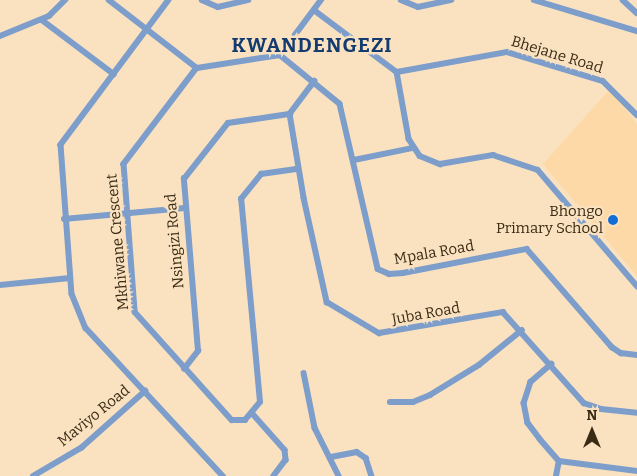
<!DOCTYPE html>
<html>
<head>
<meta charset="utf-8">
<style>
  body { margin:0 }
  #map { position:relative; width:637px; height:476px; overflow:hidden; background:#fae2c1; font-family:Bitter,serif }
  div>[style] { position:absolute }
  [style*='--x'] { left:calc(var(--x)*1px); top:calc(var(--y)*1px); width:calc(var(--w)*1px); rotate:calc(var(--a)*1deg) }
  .built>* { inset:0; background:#fcd9a7 }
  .minor>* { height:5.5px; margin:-2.75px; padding:0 2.75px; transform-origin:2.75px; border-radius:2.75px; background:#7d9dca }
  .dots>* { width:14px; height:14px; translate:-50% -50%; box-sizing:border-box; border:2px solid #fae2c1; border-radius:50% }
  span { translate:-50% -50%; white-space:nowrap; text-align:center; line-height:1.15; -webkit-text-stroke:4.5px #fae2c1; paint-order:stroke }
  .street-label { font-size:15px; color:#3a2b14 }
  .poi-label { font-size:15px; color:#3a2b14 }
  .right { translate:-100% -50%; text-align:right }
  .district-label { font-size:20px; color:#133b6f; font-weight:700; letter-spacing:1px }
  .north { position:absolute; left:567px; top:406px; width:50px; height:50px; -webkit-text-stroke:4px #fae2c1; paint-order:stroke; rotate:0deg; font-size:14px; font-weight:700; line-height:20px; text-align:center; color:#3a2b14 }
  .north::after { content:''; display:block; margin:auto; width:18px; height:22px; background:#3a2b14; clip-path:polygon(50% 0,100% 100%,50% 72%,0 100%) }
</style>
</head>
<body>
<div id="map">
  <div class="built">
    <i style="clip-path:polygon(610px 89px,637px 124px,637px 276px,543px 164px)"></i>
  </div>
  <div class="minor">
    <i style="--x:109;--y:0;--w:111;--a:37.7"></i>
    <i style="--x:197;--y:68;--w:84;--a:-8.9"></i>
    <i style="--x:280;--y:55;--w:69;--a:-53.3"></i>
    <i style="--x:169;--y:0;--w:181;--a:126.7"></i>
    <i style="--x:61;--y:145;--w:149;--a:85.8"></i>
    <i style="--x:72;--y:294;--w:37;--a:68"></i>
    <i style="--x:86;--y:328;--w:202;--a:47.2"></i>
    <i style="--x:202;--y:0;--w:17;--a:24"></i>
    <i style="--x:218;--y:7;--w:31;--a:-13"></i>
    <i style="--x:401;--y:0;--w:18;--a:22"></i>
    <i style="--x:418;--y:7;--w:34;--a:-12"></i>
    <i style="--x:534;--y:0;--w:108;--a:16.8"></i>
    <i style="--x:623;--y:0;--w:19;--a:43"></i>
    <i style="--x:314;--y:10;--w:104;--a:36.8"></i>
    <i style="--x:397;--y:72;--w:68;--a:79.8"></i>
    <i style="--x:409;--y:139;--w:20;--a:57"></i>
    <i style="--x:420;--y:156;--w:22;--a:22"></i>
    <i style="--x:440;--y:164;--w:54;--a:-9.6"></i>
    <i style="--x:493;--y:155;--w:47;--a:18.4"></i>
    <i style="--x:538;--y:170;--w:153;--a:49.5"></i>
    <i style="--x:42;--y:20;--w:90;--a:36.9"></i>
    <i style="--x:0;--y:36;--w:53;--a:-22.2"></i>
    <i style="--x:49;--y:16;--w:23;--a:-45"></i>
    <i style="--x:280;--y:55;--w:77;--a:39.2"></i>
    <i style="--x:340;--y:104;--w:169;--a:77"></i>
    <i style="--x:378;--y:269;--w:12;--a:24"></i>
    <i style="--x:389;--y:274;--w:14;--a:-4"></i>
    <i style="--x:403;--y:273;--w:126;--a:-11"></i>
    <i style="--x:527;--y:249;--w:130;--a:49.1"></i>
    <i style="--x:612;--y:347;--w:11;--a:34"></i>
    <i style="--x:621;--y:353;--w:16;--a:7"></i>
    <i style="--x:197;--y:68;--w:121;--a:127.2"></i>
    <i style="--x:124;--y:164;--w:148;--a:85.7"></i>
    <i style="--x:135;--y:312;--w:145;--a:48.1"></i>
    <i style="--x:232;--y:420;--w:13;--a:0"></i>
    <i style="--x:245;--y:420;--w:23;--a:-50"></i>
    <i style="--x:260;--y:402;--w:204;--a:-95.3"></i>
    <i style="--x:241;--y:199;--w:32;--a:-51"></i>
    <i style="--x:261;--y:174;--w:37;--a:-8"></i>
    <i style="--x:397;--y:72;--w:112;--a:-10.3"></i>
    <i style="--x:507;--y:52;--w:100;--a:16.8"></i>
    <i style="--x:603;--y:81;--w:48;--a:45"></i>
    <i style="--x:315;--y:81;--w:41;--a:127.1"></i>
    <i style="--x:290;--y:114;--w:85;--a:80.5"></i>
    <i style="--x:304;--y:198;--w:107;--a:77.5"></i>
    <i style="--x:327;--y:302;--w:61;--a:30.8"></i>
    <i style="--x:379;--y:333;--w:126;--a:-9.6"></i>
    <i style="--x:503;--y:312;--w:122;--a:48.3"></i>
    <i style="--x:584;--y:403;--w:18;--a:19"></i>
    <i style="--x:601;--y:409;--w:36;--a:6"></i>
    <i style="--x:354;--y:160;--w:60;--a:-11.5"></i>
    <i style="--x:64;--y:219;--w:121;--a:-5.2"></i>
    <i style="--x:0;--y:285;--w:70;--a:-5.7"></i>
    <i style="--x:552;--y:364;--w:28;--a:139"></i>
    <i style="--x:531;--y:382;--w:22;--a:108"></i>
    <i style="--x:524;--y:403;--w:20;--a:79"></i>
    <i style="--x:528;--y:423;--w:20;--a:53"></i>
    <i style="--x:540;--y:439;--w:29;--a:49"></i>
    <i style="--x:559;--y:461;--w:79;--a:7.3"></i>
    <i style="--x:184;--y:369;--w:23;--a:-52"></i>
    <i style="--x:198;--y:351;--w:173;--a:-94.7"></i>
    <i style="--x:184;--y:179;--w:71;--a:-51.8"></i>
    <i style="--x:228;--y:123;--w:63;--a:-8.3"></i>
    <i style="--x:304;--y:373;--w:56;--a:78.7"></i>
    <i style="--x:315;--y:428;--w:54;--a:63.4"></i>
    <i style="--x:390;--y:402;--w:23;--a:0"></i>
    <i style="--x:413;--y:402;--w:18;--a:-22"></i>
    <i style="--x:430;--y:395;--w:57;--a:-31.5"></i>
    <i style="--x:479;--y:365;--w:55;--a:-39.1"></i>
    <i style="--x:253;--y:414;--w:48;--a:48.4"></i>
    <i style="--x:285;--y:450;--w:10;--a:84"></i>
    <i style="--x:286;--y:460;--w:20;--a:127"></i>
    <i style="--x:331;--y:457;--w:26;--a:-11"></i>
    <i style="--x:357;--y:452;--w:11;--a:34"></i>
    <i style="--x:366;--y:458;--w:19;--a:72"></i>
    <i style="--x:33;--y:476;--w:56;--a:-30.3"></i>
    <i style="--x:81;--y:448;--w:86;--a:-41.7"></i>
    <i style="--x:556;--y:476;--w:15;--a:-79"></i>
  </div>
  <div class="dots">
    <i style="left:613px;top:220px;background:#136dd7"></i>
  </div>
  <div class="street-label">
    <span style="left:557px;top:55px;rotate:17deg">Bhejane Road</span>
    <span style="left:175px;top:241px;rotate:-95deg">Nsingizi Road</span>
    <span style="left:118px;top:242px;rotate:-95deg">Mkhiwane Crescent</span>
    <span style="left:434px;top:253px;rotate:-10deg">Mpala Road</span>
    <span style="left:426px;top:314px;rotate:-10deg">Juba Road</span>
    <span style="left:94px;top:416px;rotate:-39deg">Maviyo Road</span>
  </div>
  <div class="poi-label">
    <span class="right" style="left:603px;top:220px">Bhongo<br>Primary School</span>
  </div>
  <div class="district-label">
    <span style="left:312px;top:45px">KWANDENGEZI</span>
  </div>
  <div class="north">N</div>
</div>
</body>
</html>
